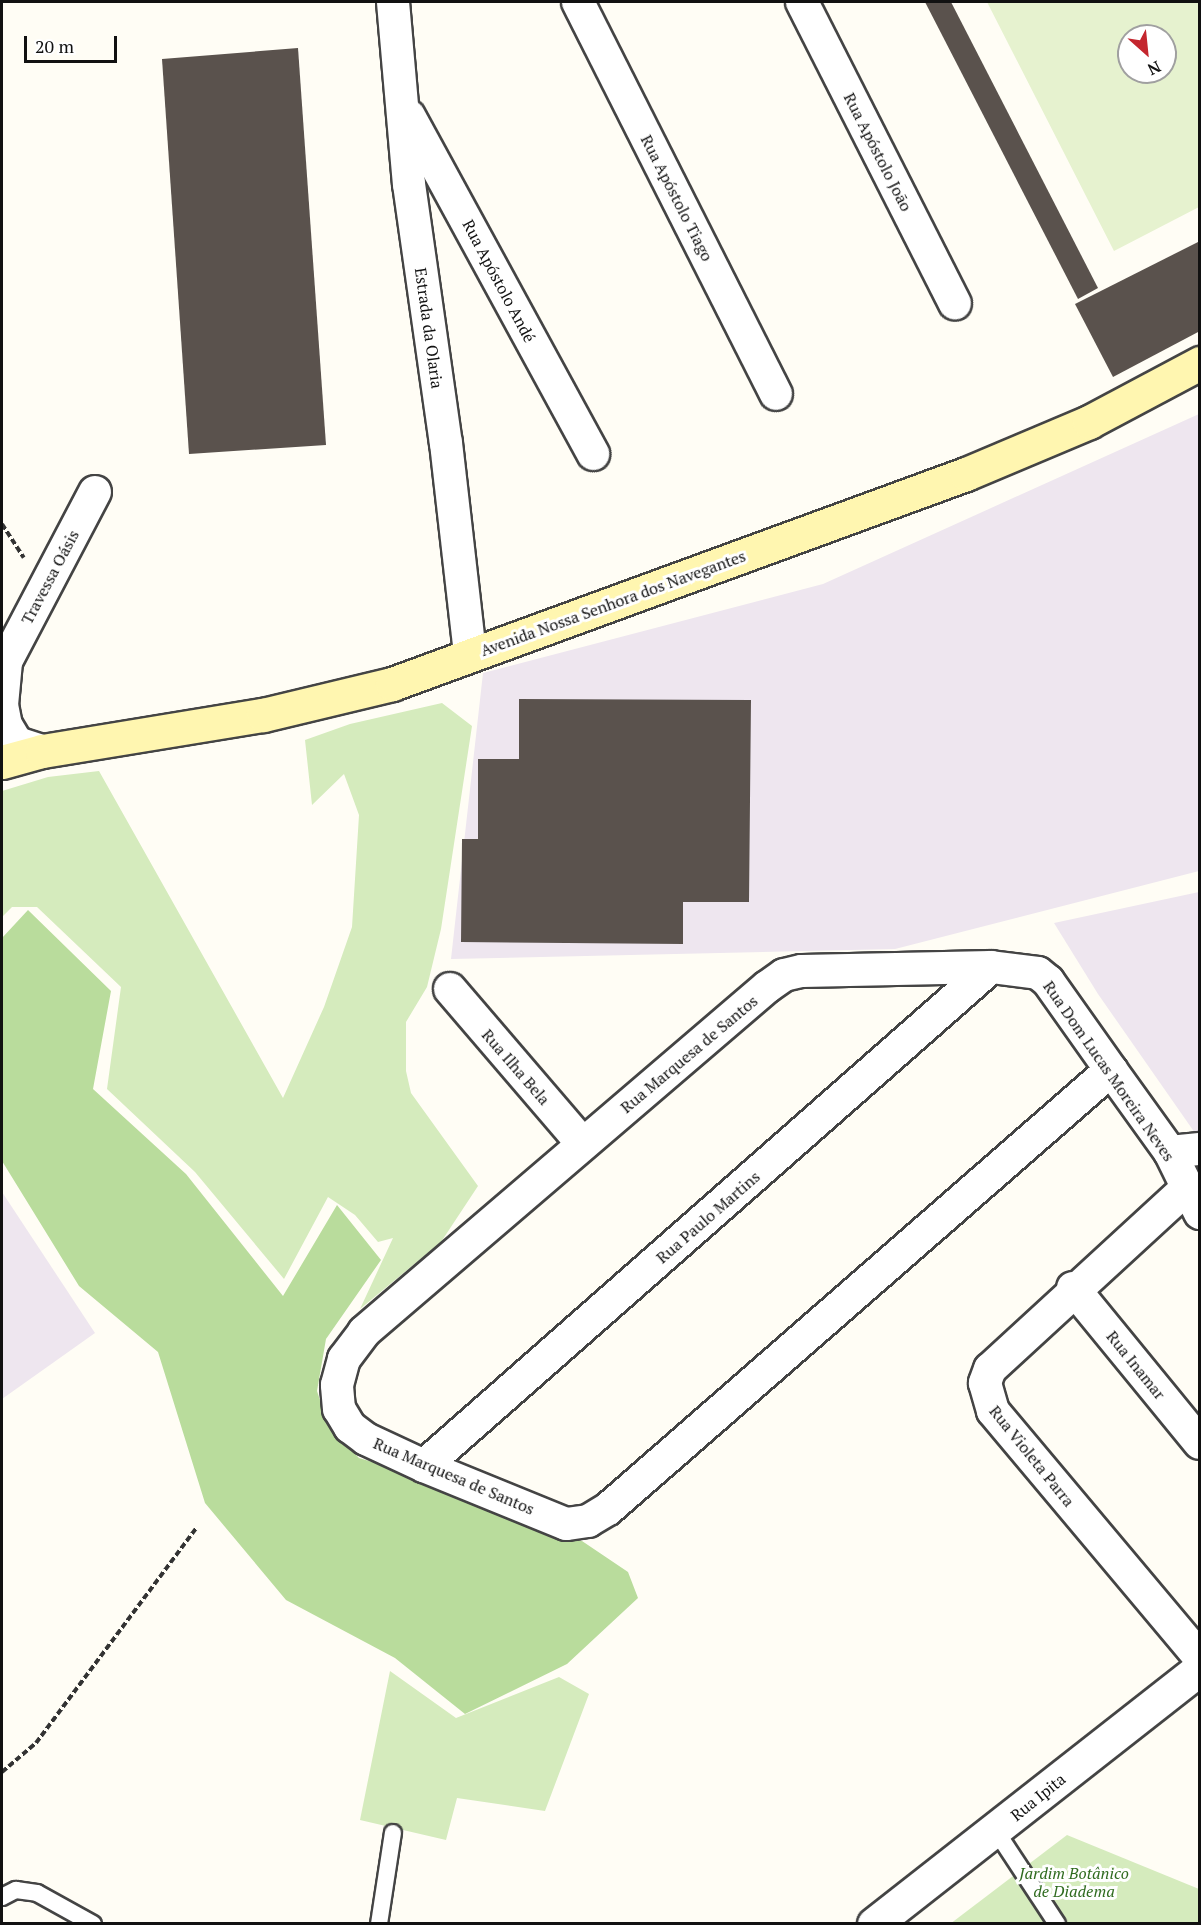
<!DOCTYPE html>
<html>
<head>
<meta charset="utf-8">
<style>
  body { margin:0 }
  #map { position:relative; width:1201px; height:1925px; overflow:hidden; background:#fffdf5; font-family:"PT Serif",serif }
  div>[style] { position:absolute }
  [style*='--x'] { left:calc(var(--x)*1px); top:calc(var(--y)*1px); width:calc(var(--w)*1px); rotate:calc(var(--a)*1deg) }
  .industrial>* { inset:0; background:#eee6ef }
  .green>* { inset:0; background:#d5ebbd }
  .forest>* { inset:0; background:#b9dc9c }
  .pitch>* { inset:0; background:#e6f2cf }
  .building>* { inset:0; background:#5a524d }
  .path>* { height:4px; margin-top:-2px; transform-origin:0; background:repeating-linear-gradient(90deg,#333 0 6px,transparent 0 9px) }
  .roads { filter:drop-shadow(2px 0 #444) drop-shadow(-2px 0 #444) drop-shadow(0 2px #444) drop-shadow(0 -2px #444) }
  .service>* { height:16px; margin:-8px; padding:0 8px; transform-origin:8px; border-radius:8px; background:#fff }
  .minor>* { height:32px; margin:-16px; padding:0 16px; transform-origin:16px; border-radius:16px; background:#fff }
  .tertiary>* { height:33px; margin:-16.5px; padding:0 16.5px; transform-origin:16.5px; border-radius:16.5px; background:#fff }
  .secondary>* { height:33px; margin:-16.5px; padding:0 16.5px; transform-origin:16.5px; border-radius:16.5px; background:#fff6b0 }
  span { translate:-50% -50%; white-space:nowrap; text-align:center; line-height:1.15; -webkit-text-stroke:6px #fff; paint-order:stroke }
  .street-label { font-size:16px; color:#111 }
  .park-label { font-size:16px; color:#2f6b1f; font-style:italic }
  .frame { position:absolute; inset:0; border:3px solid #111; pointer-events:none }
  .north { position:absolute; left:1117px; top:24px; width:60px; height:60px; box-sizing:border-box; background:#fff; border:2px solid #a0a0a0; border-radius:50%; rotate:153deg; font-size:16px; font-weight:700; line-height:24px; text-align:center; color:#111 }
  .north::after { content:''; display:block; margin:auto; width:21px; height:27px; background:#c4262e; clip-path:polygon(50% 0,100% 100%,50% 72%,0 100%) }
  .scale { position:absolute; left:24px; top:36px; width:93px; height:27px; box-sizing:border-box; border:3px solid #111; border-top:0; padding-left:8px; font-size:18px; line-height:21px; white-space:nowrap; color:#111; -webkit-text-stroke:4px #fff; paint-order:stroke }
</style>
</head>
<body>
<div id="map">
  <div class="industrial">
    <i style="clip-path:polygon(1199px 414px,1199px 871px,895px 949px,451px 959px,483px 673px,823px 584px)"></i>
    <i style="clip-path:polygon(1199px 892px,1200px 1132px,1195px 1133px,1098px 994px,1054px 923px)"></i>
    <i style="clip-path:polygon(2px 1192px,95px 1333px,2px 1399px)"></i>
  </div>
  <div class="green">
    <i style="clip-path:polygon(442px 703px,472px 726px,441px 929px,427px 987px,406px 1022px,406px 1071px,411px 1093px,478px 1186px,441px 1242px,360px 1309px,393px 1238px,378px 1242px,355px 1215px,328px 1197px,284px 1279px,195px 1172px,107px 1089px,121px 987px,37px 907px,12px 907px,2px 917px,2px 791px,48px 777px,99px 771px,283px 1098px,324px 1007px,352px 927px,359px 815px,344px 774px,312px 805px,305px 740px,350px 724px)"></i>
    <i style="clip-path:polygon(390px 1671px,456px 1718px,559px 1677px,589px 1694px,545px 1811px,457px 1798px,446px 1840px,360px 1820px)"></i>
    <i style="clip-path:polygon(1067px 1835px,1199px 1889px,1199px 1923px,950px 1924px)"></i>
  </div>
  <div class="forest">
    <i style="clip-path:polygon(28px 910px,111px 991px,93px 1089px,186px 1174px,283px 1296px,337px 1205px,381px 1260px,326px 1339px,317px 1391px,329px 1427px,359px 1458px,426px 1478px,554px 1537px,582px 1541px,628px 1572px,638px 1598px,567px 1664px,465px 1714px,395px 1658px,286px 1600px,205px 1503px,158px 1352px,79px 1286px,2px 1161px,2px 938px)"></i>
  </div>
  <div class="pitch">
    <i style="clip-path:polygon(evenodd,987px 2px,1199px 2px,1199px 207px,1114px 251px,987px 2px,1129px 36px,1165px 36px,1165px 72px,1129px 72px,1129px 36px)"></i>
  </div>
  <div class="building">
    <i style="clip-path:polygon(925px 2px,951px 2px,1098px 288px,1078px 299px)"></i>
    <i style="clip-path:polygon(298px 48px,326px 445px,189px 454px,162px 59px)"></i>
    <i style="clip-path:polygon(1200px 241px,1200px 331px,1113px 377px,1075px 304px)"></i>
    <i style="clip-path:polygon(519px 699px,751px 700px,749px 902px,683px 902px,683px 944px,461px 942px,462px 839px,478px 839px,478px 759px,519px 759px)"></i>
  </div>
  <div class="path">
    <i style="--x:2;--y:524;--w:40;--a:57.1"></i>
    <i style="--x:2;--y:1772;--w:45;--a:-40.5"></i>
    <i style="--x:36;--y:1743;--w:269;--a:-53.3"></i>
  </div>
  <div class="roads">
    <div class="service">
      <i style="--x:996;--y:1831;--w:111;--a:56.7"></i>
      <i style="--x:2;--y:1897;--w:16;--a:-27"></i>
      <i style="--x:16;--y:1890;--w:21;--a:8"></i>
      <i style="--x:37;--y:1893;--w:64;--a:29"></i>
      <i style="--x:379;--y:1924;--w:92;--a:-81.3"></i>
    </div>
    <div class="minor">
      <i style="--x:393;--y:2;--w:183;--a:85"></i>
      <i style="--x:409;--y:184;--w:262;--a:81.9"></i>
      <i style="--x:446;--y:443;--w:212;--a:83.5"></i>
      <i style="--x:578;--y:2;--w:439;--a:63.2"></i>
      <i style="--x:802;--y:2;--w:338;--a:63.1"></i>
      <i style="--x:409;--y:116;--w:385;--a:61.4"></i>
      <i style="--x:6;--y:662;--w:43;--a:95.3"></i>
      <i style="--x:2;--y:705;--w:20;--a:79"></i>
      <i style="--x:6;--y:725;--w:21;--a:59"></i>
      <i style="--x:17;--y:743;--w:26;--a:18"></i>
      <i style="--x:2;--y:669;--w:200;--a:-62.3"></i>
      <i style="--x:450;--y:989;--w:204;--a:49.4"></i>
      <i style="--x:1111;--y:1070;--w:668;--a:138.89"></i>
      <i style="--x:608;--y:1509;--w:23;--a:149"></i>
      <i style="--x:588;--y:1521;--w:22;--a:172"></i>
      <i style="--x:566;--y:1524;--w:153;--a:-157.8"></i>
      <i style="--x:424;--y:1466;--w:64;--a:-155"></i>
      <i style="--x:366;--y:1439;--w:20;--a:-143"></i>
      <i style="--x:350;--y:1427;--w:21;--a:-121"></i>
      <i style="--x:339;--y:1409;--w:24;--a:-95"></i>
      <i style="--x:337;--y:1385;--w:27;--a:-75"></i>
      <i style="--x:344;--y:1359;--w:34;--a:-53"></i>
      <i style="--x:364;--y:1332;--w:531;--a:-40.57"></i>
      <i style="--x:767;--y:987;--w:21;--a:-35"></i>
      <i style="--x:784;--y:975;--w:18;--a:-13"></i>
      <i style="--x:802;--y:971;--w:189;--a:-1.2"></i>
      <i style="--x:991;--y:967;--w:47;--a:7.3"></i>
      <i style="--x:1038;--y:973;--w:13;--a:39"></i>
      <i style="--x:1048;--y:981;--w:109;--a:54.7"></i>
      <i style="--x:1111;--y:1070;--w:101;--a:54.3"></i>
      <i style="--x:1170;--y:1152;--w:68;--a:63.8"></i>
      <i style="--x:1170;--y:1152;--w:30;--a:-6"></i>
      <i style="--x:1186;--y:1189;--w:266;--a:137.4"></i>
      <i style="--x:990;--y:1369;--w:15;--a:110"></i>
      <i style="--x:985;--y:1383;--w:29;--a:74"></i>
      <i style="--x:993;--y:1411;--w:322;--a:50"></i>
      <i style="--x:1073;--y:1288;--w:200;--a:50.7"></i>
      <i style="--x:424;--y:1466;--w:755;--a:-41.35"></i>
    </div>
    <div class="tertiary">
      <i style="--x:874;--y:1924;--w:415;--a:-38.1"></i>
    </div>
    <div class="secondary">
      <i style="--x:2;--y:762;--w:41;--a:-15.4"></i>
      <i style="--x:42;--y:751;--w:224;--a:-9.3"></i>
      <i style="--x:263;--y:715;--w:133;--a:-13.5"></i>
      <i style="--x:392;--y:684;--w:611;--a:-20.1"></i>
      <i style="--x:966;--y:474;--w:134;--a:-22.9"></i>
      <i style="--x:1089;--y:422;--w:126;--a:-28"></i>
    </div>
  </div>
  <div class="street-label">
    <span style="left:878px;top:152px;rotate:63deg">Rua Apóstolo João</span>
    <span style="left:677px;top:198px;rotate:63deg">Rua Apóstolo Tiago</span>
    <span style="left:499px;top:281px;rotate:62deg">Rua Apóstolo Andé</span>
    <span style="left:429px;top:328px;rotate:82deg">Estrada da Olaria</span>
    <span style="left:50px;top:577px;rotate:-62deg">Travessa Oásis</span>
    <span style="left:613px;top:603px;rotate:-20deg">Avenida Nossa Senhora dos Navegantes</span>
    <span style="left:689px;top:1054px;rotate:-40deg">Rua Marquesa de Santos</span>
    <span style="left:516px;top:1067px;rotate:49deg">Rua Ilha Bela</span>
    <span style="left:1109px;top:1071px;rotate:55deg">Rua Dom Lucas Moreira Neves</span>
    <span style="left:708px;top:1217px;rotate:-41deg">Rua Paulo Martins</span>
    <span style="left:1136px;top:1365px;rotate:51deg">Rua Inamar</span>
    <span style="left:1032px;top:1456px;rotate:51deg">Rua Violeta Parra</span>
    <span style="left:454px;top:1476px;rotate:23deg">Rua Marquesa de Santos</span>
    <span style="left:1038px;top:1797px;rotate:-39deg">Rua Ipita</span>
  </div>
  <div class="park-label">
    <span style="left:1074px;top:1882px">Jardim Botânico<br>de Diadema</span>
  </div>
  <div class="frame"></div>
  <div class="north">N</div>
  <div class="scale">20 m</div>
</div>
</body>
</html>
